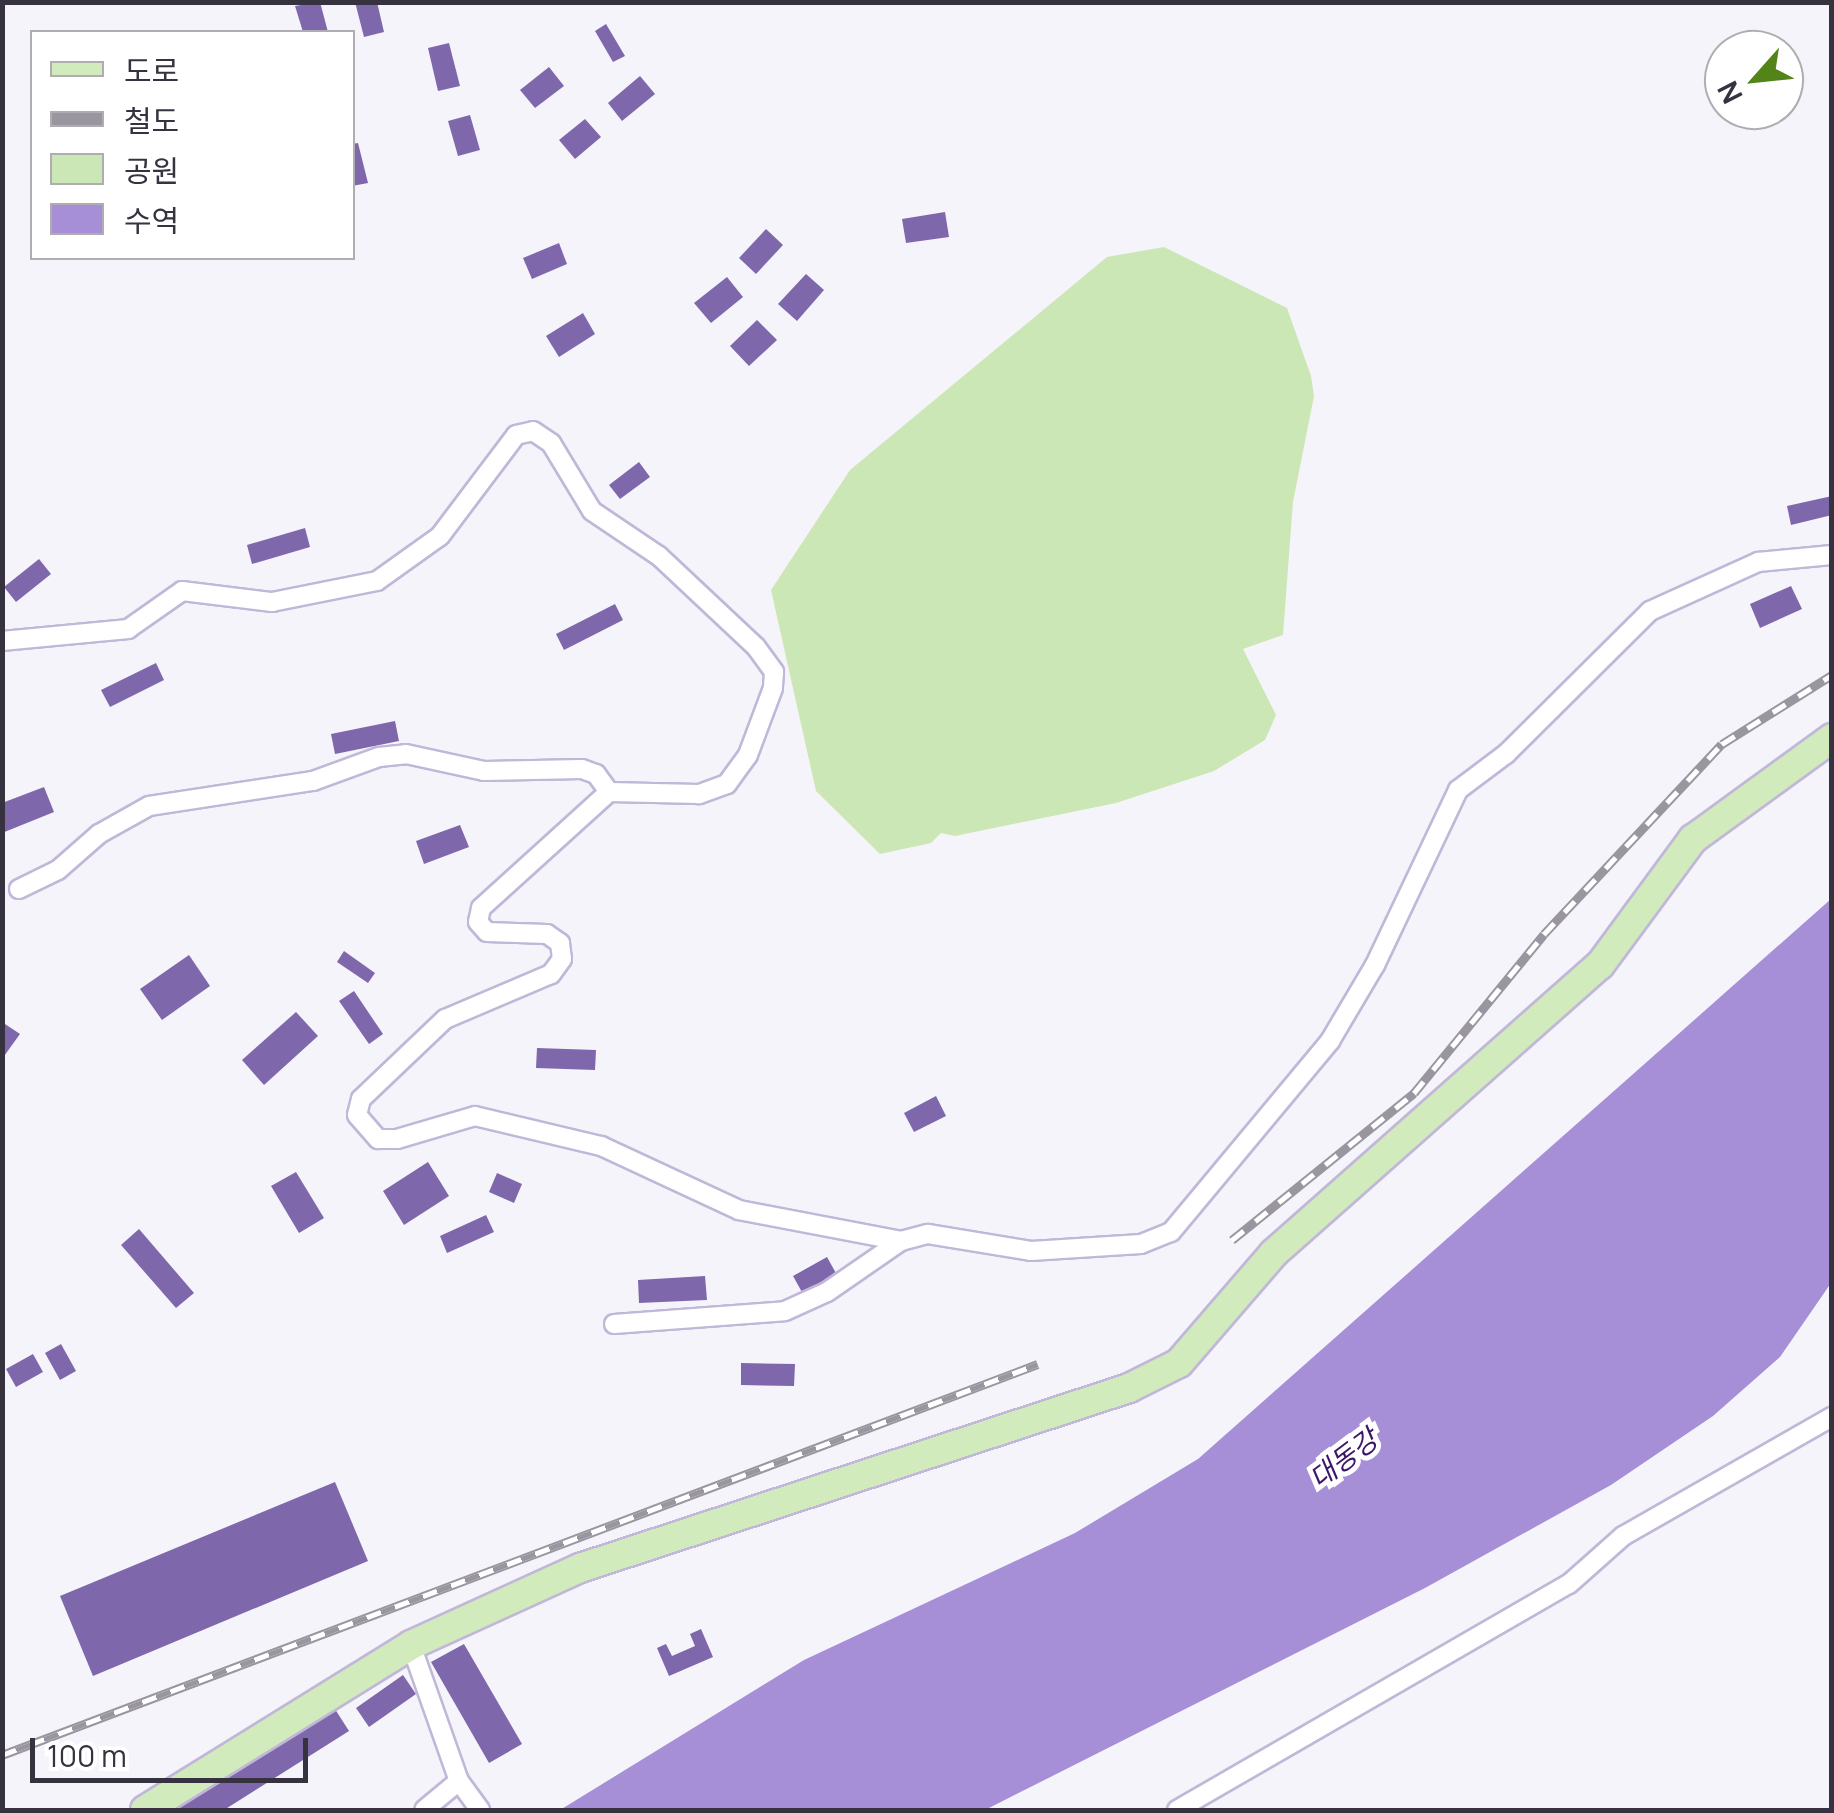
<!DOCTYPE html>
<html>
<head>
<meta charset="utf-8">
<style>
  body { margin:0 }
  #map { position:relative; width:1834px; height:1813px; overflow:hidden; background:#f6f4fb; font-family:Manrope,"Noto Sans KR",sans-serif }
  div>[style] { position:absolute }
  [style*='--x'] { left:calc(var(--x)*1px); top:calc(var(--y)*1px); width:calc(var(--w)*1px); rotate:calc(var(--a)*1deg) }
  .green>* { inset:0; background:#cbe7b5 }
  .water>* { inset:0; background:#a68fd6 }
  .building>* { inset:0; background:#7e67ab }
  .roads { filter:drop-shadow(2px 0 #c1b7d8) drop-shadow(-2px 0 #c1b7d8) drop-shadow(0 2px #c1b7d8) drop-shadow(0 -2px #c1b7d8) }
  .street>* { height:18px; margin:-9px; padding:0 9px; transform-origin:9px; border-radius:9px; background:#fff }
  .primary>* { height:28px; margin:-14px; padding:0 14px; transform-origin:14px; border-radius:14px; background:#d1ebbc }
  .rail>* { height:9px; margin-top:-4.5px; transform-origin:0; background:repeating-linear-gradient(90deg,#fff 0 15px,#9996a0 0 30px); box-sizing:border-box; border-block:2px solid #9996a0 }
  span { translate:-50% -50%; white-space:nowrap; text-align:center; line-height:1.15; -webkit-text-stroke:10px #fff; paint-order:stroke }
  .water-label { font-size:28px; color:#3a1568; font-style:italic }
  .frame { position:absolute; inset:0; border:5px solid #36323f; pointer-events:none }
  .legend { position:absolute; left:30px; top:30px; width:325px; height:230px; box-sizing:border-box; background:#fff; border:2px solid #afadb2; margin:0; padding:12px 18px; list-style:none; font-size:30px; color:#36323f }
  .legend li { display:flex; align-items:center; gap:20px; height:50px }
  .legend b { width:50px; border:2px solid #afadb2 }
  .north { position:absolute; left:1704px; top:30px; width:100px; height:100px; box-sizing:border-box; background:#fff; border:2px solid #afadb2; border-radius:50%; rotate:243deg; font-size:28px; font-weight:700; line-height:40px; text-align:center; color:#36323f }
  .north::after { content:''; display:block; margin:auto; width:35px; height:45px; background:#538417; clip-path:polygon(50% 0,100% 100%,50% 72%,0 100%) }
  .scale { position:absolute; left:30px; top:1738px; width:278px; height:45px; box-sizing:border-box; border:5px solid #36323f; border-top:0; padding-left:12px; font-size:30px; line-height:35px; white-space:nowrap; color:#36323f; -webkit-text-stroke:8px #fff; paint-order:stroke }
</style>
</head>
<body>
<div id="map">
  <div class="green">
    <i style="clip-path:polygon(1164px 247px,1287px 308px,1311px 376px,1314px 396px,1293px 502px,1283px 635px,1243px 649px,1276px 715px,1265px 740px,1214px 771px,1116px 803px,955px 836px,941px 833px,931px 843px,880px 854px,816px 791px,771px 590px,850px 470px,1107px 257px)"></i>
  </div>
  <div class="water">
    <i style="clip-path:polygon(1831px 899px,1831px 1283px,1780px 1357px,1713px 1416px,1611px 1485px,1425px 1588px,985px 1810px,560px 1810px,804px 1660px,1075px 1533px,1198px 1459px)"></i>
  </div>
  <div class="building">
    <i style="clip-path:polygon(320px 2px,328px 32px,303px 32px,295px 6px)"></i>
    <i style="clip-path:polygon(355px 2px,377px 2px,384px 32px,364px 37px)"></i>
    <i style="clip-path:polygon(606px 24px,625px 56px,613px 62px,595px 31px)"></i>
    <i style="clip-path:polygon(449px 43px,460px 86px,438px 91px,428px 48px)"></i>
    <i style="clip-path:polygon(549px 67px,564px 86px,535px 108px,520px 90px)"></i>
    <i style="clip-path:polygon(640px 76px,655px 94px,622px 121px,608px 103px)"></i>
    <i style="clip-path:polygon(470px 115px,480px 150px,458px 156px,448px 121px)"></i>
    <i style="clip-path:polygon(585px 119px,601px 137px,575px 159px,559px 140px)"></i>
    <i style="clip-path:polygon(358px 143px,368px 183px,352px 186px,352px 144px)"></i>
    <i style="clip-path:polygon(945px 212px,949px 237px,906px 243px,902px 219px)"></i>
    <i style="clip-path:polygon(766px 229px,783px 245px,756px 274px,739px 258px)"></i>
    <i style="clip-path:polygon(559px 243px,567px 264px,532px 279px,523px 258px)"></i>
    <i style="clip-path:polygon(806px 274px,824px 290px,797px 321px,778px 304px)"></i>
    <i style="clip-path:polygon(727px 277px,743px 297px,711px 323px,694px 303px)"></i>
    <i style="clip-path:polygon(583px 313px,595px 334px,559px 357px,546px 336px)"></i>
    <i style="clip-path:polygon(757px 320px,777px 340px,749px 366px,730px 346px)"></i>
    <i style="clip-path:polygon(639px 462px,650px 477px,620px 499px,609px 485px)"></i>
    <i style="clip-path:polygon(1832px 496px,1832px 515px,1791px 525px,1787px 506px)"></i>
    <i style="clip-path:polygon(305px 528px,310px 547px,252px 564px,247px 545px)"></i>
    <i style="clip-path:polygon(39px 559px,51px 574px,16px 602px,4px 587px)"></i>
    <i style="clip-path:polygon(1791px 586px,1802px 609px,1760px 628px,1750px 604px)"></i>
    <i style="clip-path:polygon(615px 604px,623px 620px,564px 650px,556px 634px)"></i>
    <i style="clip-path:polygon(156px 663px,164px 680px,110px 707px,101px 690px)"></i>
    <i style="clip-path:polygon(395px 721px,399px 741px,335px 754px,331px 734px)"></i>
    <i style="clip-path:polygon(44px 787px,54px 812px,2px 833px,2px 803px)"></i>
    <i style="clip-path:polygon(460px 825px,469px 847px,424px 864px,416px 841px)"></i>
    <i style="clip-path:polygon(344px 951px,375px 973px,368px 983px,337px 962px)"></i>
    <i style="clip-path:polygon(189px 955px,210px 986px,162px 1020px,140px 989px)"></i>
    <i style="clip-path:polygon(354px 991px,383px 1034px,369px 1044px,339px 1001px)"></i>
    <i style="clip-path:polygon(296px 1012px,318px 1036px,264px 1085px,242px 1060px)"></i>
    <i style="clip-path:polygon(5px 1024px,20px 1034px,2px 1059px,2px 1027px)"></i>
    <i style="clip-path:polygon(537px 1048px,596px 1050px,595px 1070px,536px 1068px)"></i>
    <i style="clip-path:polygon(936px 1096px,946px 1116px,914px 1132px,904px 1113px)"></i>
    <i style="clip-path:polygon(428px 1162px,449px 1196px,404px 1225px,383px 1191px)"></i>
    <i style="clip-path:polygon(296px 1172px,324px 1218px,299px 1233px,271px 1186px)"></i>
    <i style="clip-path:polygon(497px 1173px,522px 1184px,514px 1203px,489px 1192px)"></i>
    <i style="clip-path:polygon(486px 1215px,494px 1232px,447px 1253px,440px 1236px)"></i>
    <i style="clip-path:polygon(139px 1229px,194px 1293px,176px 1308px,121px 1245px)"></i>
    <i style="clip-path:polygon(827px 1257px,837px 1275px,803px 1294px,793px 1276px)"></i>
    <i style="clip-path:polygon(705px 1276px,707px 1300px,639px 1303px,638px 1280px)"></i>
    <i style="clip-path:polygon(61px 1344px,76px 1371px,60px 1380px,45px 1353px)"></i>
    <i style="clip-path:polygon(33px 1354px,43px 1372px,16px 1387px,6px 1369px)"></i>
    <i style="clip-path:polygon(741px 1363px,795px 1364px,794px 1386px,741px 1385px)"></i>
    <i style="clip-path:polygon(335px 1482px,368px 1561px,93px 1676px,60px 1596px)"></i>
    <i style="clip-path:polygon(701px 1629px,713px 1657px,669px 1676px,657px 1648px,666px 1644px,672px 1656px,695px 1646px,690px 1634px)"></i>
    <i style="clip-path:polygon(464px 1644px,522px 1744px,489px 1763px,431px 1662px)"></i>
    <i style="clip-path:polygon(403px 1675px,416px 1694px,369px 1727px,356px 1708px)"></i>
    <i style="clip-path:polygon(333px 1706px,349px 1731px,224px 1810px,170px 1810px)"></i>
  </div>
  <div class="roads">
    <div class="street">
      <i style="--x:2;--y:641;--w:127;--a:-5.4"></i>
      <i style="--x:128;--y:629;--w:66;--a:-35.1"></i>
      <i style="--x:182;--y:591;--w:91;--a:7"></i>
      <i style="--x:272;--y:602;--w:107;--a:-11.3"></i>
      <i style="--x:377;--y:581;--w:77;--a:-35.5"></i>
      <i style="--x:440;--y:536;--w:126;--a:-53"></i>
      <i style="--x:516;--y:435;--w:17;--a:-13"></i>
      <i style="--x:533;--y:431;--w:22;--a:34"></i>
      <i style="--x:551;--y:443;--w:79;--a:58.9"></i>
      <i style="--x:592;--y:511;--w:81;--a:33.9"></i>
      <i style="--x:659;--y:556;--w:133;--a:43.2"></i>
      <i style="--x:756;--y:647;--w:31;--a:54"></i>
      <i style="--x:774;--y:672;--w:16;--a:94"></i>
      <i style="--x:773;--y:688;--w:72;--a:110.5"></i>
      <i style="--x:748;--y:755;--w:36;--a:126"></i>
      <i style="--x:727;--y:784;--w:30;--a:160"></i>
      <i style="--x:699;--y:794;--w:90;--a:-178.7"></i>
      <i style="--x:609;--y:792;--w:173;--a:137.8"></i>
      <i style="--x:481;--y:908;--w:14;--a:102"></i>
      <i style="--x:478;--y:922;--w:13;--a:48"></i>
      <i style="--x:487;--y:932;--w:60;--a:1.9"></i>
      <i style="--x:547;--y:934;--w:16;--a:35"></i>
      <i style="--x:560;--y:943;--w:16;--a:83"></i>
      <i style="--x:562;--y:959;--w:19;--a:126"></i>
      <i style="--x:551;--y:974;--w:115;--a:157"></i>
      <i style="--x:445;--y:1019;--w:116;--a:136.4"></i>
      <i style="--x:361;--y:1099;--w:16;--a:104"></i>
      <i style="--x:357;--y:1115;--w:32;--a:49"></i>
      <i style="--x:378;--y:1139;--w:19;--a:0"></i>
      <i style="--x:397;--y:1139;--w:81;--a:-16.4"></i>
      <i style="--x:475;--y:1116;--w:130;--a:13.4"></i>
      <i style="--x:601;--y:1146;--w:152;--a:24.9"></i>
      <i style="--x:739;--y:1210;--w:165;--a:10.8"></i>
      <i style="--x:19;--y:889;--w:43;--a:-26"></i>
      <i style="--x:58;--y:870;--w:55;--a:-41.3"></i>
      <i style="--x:99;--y:834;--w:57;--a:-29.2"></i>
      <i style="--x:149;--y:806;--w:166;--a:-8.7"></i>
      <i style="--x:313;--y:781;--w:70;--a:-20"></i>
      <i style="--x:379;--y:757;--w:27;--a:-6"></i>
      <i style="--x:406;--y:754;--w:80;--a:12.3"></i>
      <i style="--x:484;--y:771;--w:98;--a:-1.2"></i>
      <i style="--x:582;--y:769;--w:15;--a:20"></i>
      <i style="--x:596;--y:774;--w:22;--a:54"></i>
      <i style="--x:614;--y:1324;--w:171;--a:-4.3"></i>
      <i style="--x:785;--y:1311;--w:46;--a:-24.3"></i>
      <i style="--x:827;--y:1292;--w:90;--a:-34.6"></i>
      <i style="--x:901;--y:1241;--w:28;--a:-15"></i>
      <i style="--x:928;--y:1234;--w:104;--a:9.4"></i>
      <i style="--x:1031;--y:1251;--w:110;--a:-3.6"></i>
      <i style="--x:1141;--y:1244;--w:32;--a:-22"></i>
      <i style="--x:1171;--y:1232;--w:249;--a:-50.2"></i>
      <i style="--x:1330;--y:1041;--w:88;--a:-59.4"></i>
      <i style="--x:1375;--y:965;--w:194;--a:-64.6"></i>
      <i style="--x:1458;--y:790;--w:60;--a:-36.9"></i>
      <i style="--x:1506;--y:754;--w:203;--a:-44.8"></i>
      <i style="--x:1650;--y:611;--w:119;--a:-24.4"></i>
      <i style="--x:1758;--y:562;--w:74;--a:-5.4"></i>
      <i style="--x:411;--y:1645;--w:144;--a:70.6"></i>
      <i style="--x:459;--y:1781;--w:45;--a:140.4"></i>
      <i style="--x:459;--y:1781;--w:36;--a:54"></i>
      <i style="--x:1177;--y:1810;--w:452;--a:-30"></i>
      <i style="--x:1569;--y:1584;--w:72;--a:-41.6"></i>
      <i style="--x:1623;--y:1536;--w:241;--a:-29.7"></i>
    </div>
    <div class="primary">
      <i style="--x:145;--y:1810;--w:313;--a:-31.8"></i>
      <i style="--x:411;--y:1645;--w:186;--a:-24.5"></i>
      <i style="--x:580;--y:1568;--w:578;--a:-18.15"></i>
      <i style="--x:1129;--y:1388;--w:56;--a:-26.6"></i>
      <i style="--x:1179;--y:1363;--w:145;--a:-49.2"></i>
      <i style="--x:1274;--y:1253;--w:435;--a:-41.5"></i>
      <i style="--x:1600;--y:965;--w:157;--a:-53.6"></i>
      <i style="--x:1693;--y:839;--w:172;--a:-36"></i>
    </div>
  </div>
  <div class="rail">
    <i style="--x:1232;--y:1240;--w:234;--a:-38.9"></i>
    <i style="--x:1414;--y:1093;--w:205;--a:-50.7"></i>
    <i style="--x:1544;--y:934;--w:260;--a:-46.9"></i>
    <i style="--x:1722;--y:744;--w:130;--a:-32.1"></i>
    <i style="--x:2;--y:1755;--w:1107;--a:-20.68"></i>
  </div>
  <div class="water-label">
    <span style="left:1343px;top:1458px;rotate:-37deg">대동강</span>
  </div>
  <div class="frame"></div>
  <ul class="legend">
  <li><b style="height:12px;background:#d1ebbc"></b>도로</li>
  <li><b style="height:12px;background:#9996a0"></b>철도</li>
  <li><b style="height:28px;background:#cbe7b5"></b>공원</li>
  <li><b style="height:28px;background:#a68fd6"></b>수역</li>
  </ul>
  <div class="north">N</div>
  <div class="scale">100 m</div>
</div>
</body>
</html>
